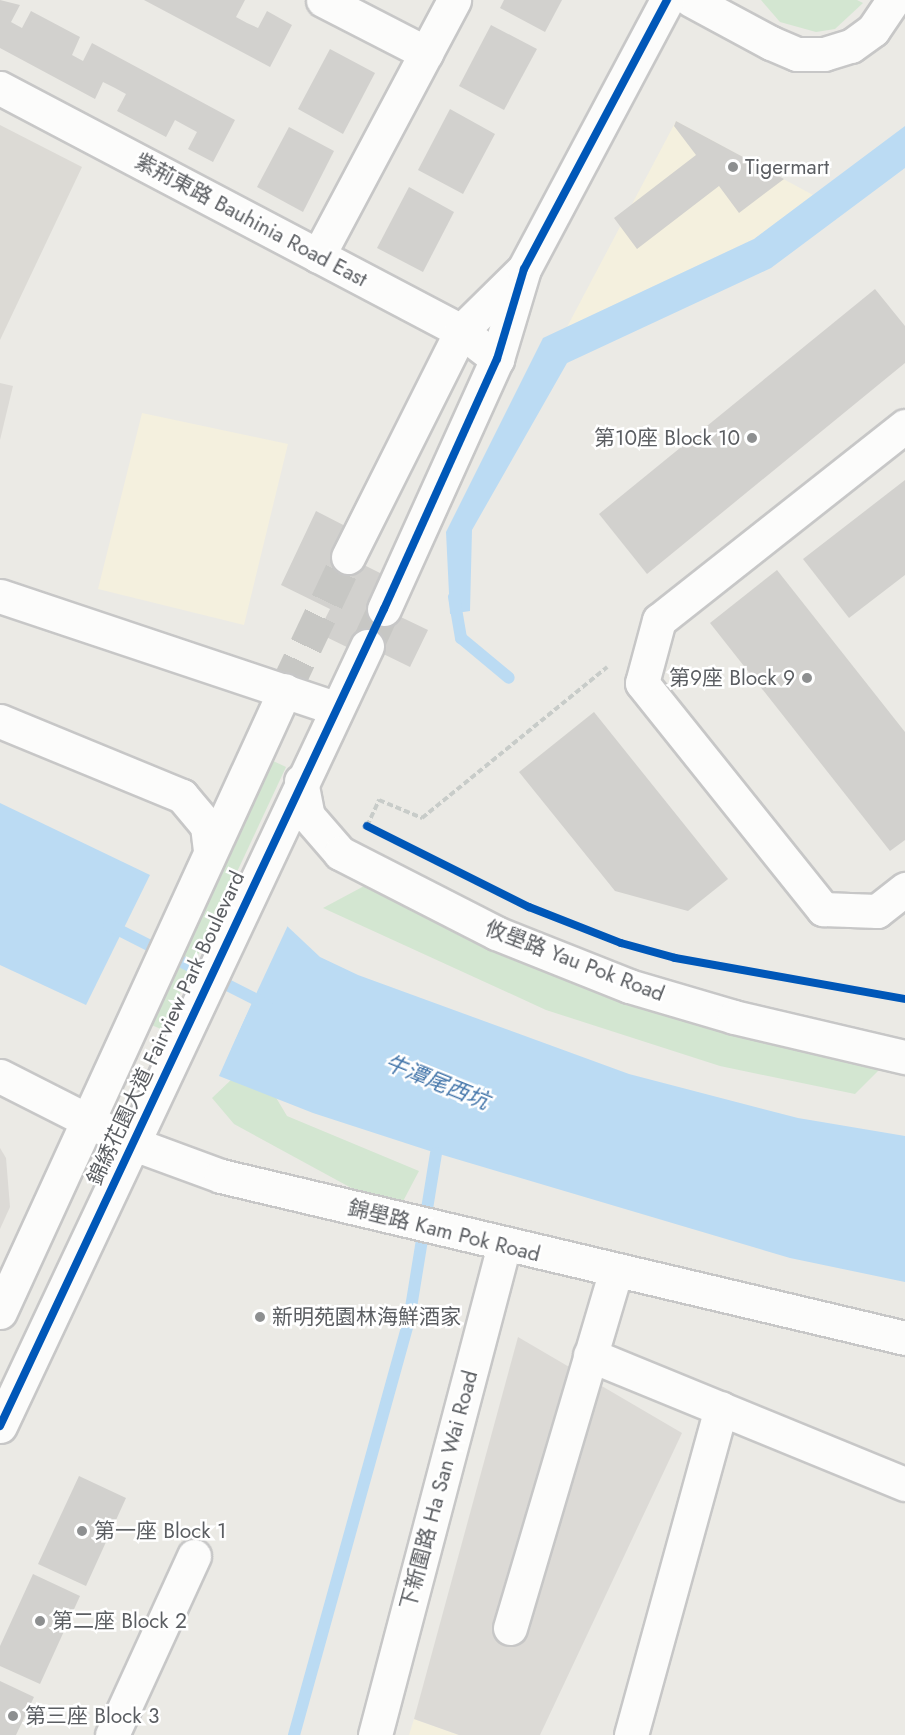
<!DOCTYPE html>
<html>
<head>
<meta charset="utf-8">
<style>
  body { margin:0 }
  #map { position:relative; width:905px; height:1735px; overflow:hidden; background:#ebeae5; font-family:Jost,"Noto Sans TC",sans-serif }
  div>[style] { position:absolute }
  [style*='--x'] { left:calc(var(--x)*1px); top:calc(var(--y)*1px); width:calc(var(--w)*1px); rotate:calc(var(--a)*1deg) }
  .commercial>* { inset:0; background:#f4f0de }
  .industrial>* { inset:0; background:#dcdad6 }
  .education>* { inset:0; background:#dcdad5 }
  .green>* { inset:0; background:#d3e6d1 }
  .water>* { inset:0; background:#bbdbf3 }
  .pier>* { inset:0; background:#ebeae5 }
  .stream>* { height:12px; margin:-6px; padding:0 6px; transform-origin:6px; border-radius:6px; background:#bbdbf3 }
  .building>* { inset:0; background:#d2d1ce }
  .minor-tunnel>* { height:33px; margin-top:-16.5px; transform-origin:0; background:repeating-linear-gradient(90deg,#c7c7c4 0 33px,transparent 0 49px) }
  .path>* { height:4px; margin-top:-2px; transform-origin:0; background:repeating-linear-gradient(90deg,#c8ccc9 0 6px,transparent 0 9px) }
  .roads { filter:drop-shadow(2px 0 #c7c7c7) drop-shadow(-2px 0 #c7c7c7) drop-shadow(0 2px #c7c7c7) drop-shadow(0 -2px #c7c7c7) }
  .minor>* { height:33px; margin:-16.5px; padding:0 16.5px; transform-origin:16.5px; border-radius:16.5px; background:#fcfcfb }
  .cycleway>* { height:8px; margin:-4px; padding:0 4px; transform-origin:4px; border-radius:4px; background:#0057b8 }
  .dots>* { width:16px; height:16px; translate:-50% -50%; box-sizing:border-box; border:3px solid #fff; border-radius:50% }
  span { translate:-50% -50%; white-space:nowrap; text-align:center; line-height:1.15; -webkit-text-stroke:5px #fff; paint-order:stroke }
  .poi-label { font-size:21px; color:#5b5e62 }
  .left { translate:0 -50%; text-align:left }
  .right { translate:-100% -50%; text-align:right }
  .street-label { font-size:21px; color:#5b5e62 }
  .water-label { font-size:22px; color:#4476aa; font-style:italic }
</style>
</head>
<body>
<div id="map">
  <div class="commercial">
    <i style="clip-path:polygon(676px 121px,813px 195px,754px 239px,567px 327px)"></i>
    <i style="clip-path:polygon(142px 413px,288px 444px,244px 625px,98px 589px)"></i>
    <i style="clip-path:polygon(414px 1719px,459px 1735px,409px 1735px)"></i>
  </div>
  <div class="industrial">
    <i style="clip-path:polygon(0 383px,13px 386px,0 440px)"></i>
    <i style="clip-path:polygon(0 1148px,6px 1158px,10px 1207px,0 1229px)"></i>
    <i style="clip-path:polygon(518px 1337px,682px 1433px,540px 1735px,459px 1735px,414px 1719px)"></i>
  </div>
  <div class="education">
    <i style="clip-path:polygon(0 125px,82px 167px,0 340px)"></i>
  </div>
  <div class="green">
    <i style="clip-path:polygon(761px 0,857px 0,863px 3px,835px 29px,816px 32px,780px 22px)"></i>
    <i style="clip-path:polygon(269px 759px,286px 767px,163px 1030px,147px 1023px)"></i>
    <i style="clip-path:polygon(366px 885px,456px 932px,607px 994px,882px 1067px,855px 1094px,720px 1066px,546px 1010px,323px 908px)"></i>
    <i style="clip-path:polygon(253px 1059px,287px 1116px,419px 1171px,400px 1207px,355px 1190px,234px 1124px,212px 1098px)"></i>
  </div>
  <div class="water">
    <i style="clip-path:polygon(905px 126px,905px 168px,771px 268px,567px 363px,472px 530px,470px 611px,450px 614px,446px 532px,543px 338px,754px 239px)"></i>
    <i style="clip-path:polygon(0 803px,150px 875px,86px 1005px,0 965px)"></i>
    <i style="clip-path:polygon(286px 925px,320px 957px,358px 975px,629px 1074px,798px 1118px,905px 1136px,905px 1282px,790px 1258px,436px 1153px,313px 1113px,219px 1076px)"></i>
  </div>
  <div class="pier">
    <i style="clip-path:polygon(289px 923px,217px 1078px,284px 924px)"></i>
  </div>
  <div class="stream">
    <i style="--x:454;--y:597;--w:42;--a:80.3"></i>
    <i style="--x:461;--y:638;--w:62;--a:39.8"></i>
    <i style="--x:109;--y:925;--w:177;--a:26.9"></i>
    <i style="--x:294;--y:1735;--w:431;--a:-74.5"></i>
    <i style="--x:409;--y:1320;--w:169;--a:-80.8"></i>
  </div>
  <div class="building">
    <i style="clip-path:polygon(0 0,20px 5px,11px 22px,22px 28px,31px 11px,80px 37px,72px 55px,83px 61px,92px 43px,235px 120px,213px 162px,188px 149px,197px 132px,175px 120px,166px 137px,117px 111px,126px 94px,115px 88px,103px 82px,95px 99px,0 48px)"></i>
    <i style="clip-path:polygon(144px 0,245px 0,236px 17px,247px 23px,258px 28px,267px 11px,292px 25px,270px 67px)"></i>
    <i style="clip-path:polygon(504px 0,562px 0,545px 32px,500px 8px)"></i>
    <i style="clip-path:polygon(491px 25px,537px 49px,504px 110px,459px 86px)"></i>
    <i style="clip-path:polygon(330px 49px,375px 73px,343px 134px,298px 109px)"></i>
    <i style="clip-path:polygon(450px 109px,495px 134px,463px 194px,418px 170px)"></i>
    <i style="clip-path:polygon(676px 121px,784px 179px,739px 213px,719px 186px,637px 249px,614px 218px,696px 155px,674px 126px)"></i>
    <i style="clip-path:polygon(289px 127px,334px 151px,303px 212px,257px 187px)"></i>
    <i style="clip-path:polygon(409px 187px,454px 212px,423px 272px,377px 248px)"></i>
    <i style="clip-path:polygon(875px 289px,905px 326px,905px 363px,647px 574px,599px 514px)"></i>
    <i style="clip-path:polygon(905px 480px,905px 575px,849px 618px,803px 559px)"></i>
    <i style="clip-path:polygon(316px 511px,353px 530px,348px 557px,390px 578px,384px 609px,428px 630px,410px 667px,367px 646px,355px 651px,318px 633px,330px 609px,281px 585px)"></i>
    <i style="clip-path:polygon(777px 570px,905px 732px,905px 840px,890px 851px,710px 623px)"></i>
    <i style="clip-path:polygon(594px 712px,728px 879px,688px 911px,615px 891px,519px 772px)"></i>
    <i style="clip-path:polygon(79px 1476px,126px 1498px,86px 1586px,38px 1564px)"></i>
    <i style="clip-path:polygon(33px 1574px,80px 1596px,40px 1684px,0 1666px,0 1646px)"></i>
    <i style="clip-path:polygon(0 1681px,34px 1697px,16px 1735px,0 1735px)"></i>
  </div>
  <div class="minor-tunnel">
    <i style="--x:367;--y:646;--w:41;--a:-65.3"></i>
    <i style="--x:285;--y:690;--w:147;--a:-64.7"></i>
  </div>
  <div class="path">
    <i style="--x:367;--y:826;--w:29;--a:-65"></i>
    <i style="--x:379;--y:800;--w:47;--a:22.7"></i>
    <i style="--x:422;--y:818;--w:239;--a:-39.2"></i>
  </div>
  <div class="roads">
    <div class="minor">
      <i style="--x:323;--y:0;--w:116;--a:27.2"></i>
      <i style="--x:691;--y:0;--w:91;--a:28.3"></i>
      <i style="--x:771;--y:43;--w:28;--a:23"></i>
      <i style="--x:797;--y:54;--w:27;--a:0"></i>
      <i style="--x:824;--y:54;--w:28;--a:-17"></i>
      <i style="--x:851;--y:46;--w:27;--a:-36"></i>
      <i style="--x:873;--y:30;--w:36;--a:-56"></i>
      <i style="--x:0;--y:88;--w:521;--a:27.79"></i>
      <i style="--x:461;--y:331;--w:46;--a:37.9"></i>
      <i style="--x:318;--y:256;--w:290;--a:-62"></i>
      <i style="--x:905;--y:426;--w:313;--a:141.7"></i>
      <i style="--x:659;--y:620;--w:65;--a:105.1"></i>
      <i style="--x:642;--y:683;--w:290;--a:51.3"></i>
      <i style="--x:823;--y:909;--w:54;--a:2.1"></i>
      <i style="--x:877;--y:911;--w:36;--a:-38"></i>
      <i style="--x:348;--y:557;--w:253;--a:-63.4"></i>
      <i style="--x:461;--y:331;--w:84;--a:-44.5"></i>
      <i style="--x:0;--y:596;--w:355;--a:18.5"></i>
      <i style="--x:384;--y:609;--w:274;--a:-65.7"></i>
      <i style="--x:497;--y:359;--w:94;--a:-73.3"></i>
      <i style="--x:524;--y:269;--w:305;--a:-62"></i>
      <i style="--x:0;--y:721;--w:197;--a:22.4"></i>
      <i style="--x:182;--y:796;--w:39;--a:50"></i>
      <i style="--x:207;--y:826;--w:24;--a:83"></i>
      <i style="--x:301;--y:781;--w:36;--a:79"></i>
      <i style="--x:308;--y:816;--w:49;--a:49.1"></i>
      <i style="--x:340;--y:853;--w:175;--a:27.1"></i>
      <i style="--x:496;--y:933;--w:143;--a:21.7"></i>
      <i style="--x:629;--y:986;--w:109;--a:16.4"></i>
      <i style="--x:734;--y:1017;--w:176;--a:13.2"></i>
      <i style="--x:0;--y:1076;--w:150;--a:26.9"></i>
      <i style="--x:134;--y:1144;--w:93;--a:20.2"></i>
      <i style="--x:221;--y:1176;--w:703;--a:13.32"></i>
      <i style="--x:0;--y:1312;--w:684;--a:-65.38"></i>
      <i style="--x:590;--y:1355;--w:340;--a:22.3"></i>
      <i style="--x:0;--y:1426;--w:862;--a:-64.8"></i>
      <i style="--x:510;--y:1628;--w:370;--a:-73.5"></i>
      <i style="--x:112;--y:1735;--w:197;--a:-65.4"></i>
      <i style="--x:375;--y:1735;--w:507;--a:-75.25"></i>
      <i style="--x:631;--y:1735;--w:339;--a:-74.6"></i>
    </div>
  </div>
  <div class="cycleway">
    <i style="--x:367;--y:826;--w:181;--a:26.6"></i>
    <i style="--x:529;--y:907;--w:99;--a:21.4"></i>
    <i style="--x:621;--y:943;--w:56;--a:15.5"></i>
    <i style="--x:675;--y:958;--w:234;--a:10.1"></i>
    <i style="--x:0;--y:1426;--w:903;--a:-64.83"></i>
    <i style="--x:384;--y:609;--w:274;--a:-65.7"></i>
    <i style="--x:497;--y:359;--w:94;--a:-73.3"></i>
    <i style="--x:524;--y:269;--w:305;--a:-62"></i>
  </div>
  <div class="dots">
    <i style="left:733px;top:167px;background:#8d8f90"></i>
    <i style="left:752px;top:438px;background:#8d8f90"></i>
    <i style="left:807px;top:678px;background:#8d8f90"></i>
    <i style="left:260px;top:1317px;background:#8d8f90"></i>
    <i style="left:82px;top:1531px;background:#8d8f90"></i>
    <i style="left:40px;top:1621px;background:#8d8f90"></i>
    <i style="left:13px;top:1716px;background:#8d8f90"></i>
  </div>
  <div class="poi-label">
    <span class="left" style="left:745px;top:167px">Tigermart</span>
    <span class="right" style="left:740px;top:438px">第10座 Block 10</span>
    <span class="right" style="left:795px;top:678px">第9座 Block 9</span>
    <span class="left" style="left:272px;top:1317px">新明苑園林海鮮酒家</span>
    <span class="left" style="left:94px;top:1531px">第一座 Block 1</span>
    <span class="left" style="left:52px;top:1621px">第二座 Block 2</span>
    <span class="left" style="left:25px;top:1716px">第三座 Block 3</span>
  </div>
  <div class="street-label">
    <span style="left:251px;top:220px;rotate:28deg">紫荊東路 Bauhinia Road East</span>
    <span style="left:575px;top:961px;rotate:21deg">攸壆路 Yau Pok Road</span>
    <span style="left:166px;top:1028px;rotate:-65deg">錦綉花園大道 Fairview Park Boulevard</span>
    <span style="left:444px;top:1231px;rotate:14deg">錦壆路 Kam Pok Road</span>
    <span style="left:439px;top:1490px;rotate:-75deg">下新圍路 Ha San Wai Road</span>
  </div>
  <div class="water-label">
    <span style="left:437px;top:1082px;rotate:22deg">牛潭尾西坑</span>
  </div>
</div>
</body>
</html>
